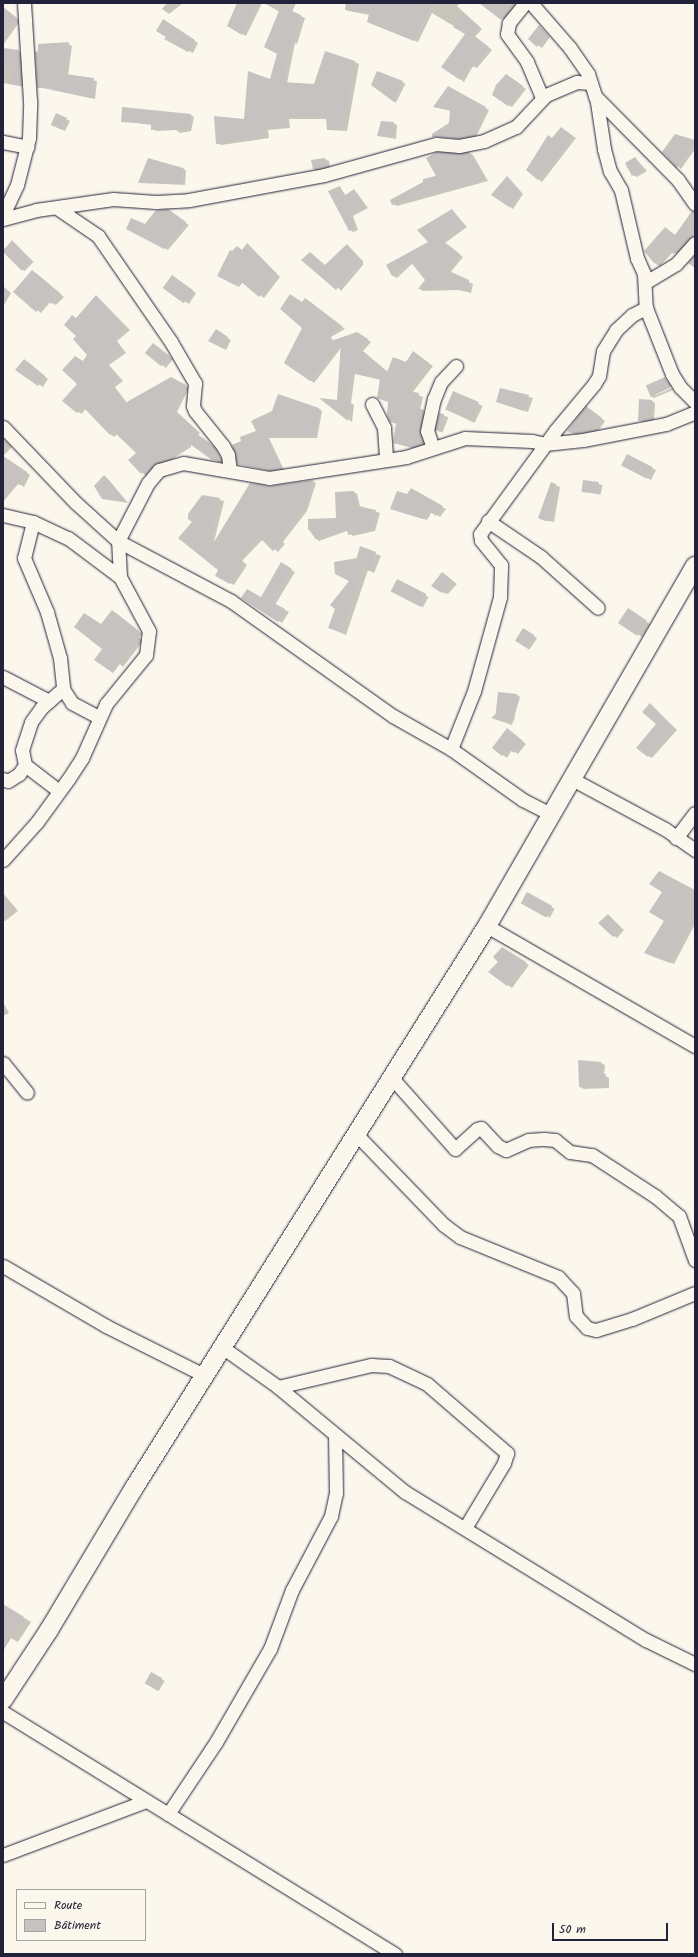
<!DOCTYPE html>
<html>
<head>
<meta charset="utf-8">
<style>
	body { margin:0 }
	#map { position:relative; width:698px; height:1957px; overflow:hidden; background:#fbf7ec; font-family:Kalam,sans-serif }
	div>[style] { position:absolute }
	.shadow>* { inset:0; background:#0003; transform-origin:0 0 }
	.building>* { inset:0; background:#c6c2c0; transform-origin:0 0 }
	.roads { filter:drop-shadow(0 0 1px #22223b) drop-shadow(0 0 1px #22223b) }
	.street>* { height:13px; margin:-6.5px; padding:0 6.5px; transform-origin:6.5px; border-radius:6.5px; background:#fbf7ec }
	.secondary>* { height:18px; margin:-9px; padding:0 9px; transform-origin:9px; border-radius:9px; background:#fbf7ec }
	span { translate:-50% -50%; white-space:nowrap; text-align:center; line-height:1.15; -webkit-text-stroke:3.5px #fbf7ec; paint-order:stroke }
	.frame { position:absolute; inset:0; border:4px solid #22223b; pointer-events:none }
	.legend { position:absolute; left:16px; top:1889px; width:130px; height:52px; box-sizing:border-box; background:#fbf7ec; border:1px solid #a4a2a5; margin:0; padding:5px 7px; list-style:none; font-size:12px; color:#22223b }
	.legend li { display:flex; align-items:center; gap:8px; height:20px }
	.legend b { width:20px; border:1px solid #a4a2a5 }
	.scale { position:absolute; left:552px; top:1923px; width:116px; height:18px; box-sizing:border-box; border:2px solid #22223b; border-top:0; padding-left:5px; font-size:12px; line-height:14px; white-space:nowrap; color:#22223b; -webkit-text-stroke:3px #fbf7ec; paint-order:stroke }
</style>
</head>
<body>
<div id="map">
	<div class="shadow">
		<i style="clip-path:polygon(167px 3px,183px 3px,169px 14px,162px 9px)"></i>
		<i style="clip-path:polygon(238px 3px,262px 3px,246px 36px,228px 26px)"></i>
		<i style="clip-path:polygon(264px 3px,296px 3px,292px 12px,305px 18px,297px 44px,295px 43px,287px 83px,314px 85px,355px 62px,359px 64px,347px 131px,328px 130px,328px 119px,289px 119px,290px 128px,268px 130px,269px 138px,221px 145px,217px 143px,245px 120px,271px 80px,278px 53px,280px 12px)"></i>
		<i style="clip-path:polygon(348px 3px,460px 3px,457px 6px,482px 29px,475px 37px,492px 50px,477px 68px,473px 66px,464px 82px,460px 79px,467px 34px,432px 13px,418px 42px,372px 24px,370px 15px,349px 11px,345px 9px)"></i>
		<i style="clip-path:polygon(481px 3px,513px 3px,516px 5px,506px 21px)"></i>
		<i style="clip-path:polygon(3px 7px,20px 21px,3px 45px)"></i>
		<i style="clip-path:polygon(167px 23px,198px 43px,193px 53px,166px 39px)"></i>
		<i style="clip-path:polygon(539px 26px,550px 37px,542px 48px,529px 39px)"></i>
		<i style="clip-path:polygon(68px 44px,72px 46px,68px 76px,97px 81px,95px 99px,38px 87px)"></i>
		<i style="clip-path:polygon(3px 49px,22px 53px,24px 87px,3px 83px)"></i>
		<i style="clip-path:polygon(510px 77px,526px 89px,512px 107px,508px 105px)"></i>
		<i style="left:402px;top:82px;width:4px;height:21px;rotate:27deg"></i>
		<i style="clip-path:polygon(448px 87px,489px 110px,476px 137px,463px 140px,433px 136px,450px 123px,451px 111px,434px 107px)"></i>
		<i style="clip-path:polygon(191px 115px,194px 117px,191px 131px,180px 133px,176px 130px,156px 131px,152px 125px,122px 121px)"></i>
		<i style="clip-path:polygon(66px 119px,70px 121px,65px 131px,55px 126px)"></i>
		<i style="clip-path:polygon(393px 123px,397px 125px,396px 139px,379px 135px)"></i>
		<i style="clip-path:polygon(565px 131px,576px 138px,542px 182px,538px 179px)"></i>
		<i style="clip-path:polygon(675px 136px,695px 141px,695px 149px,681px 169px,663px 152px)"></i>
		<i style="clip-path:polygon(469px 153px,473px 155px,488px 181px,397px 206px,393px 204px)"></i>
		<i style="clip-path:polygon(635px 158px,647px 171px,637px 177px,633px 175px)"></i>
		<i style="clip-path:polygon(325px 159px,329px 161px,330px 168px,317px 171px,313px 168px)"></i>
		<i style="clip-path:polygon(183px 168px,186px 171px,185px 185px,140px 183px)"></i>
		<i style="clip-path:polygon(508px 177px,523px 194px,513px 209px,492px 195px)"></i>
		<i style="clip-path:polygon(340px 187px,346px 196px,354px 191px,357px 193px,368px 208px,353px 216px,358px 230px,353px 232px,350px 230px)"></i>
		<i style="clip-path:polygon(452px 210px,467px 227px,445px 243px,463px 257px,450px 273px,473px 284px,471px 293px,459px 290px,423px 291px,420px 289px,426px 280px,413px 263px,397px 278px,393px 276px,387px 265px,430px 242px)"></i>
		<i style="clip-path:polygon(172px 213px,189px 225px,168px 250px,127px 229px,145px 225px)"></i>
		<i style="clip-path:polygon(695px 231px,691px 234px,695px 236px,695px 241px,681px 256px,673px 252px,660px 266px,654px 263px,671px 232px,676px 236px)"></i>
		<i style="left:12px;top:241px;width:30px;height:13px;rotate:44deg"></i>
		<i style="clip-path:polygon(248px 245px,280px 277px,264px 298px,243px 282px,239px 287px,218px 276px)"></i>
		<i style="clip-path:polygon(347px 245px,363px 261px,363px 265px,341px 291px,310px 253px,326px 266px)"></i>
		<i style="clip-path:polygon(36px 273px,64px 297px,56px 305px,50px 302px,41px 313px,14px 292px)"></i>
		<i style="clip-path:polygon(176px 279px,196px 293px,189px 304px,163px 287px)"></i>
		<i style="clip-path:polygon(3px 286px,11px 293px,3px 307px)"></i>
		<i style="clip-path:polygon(96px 296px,130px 330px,117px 341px,126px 353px,109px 365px,123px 381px,115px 387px,127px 403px,171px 378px,189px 388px,177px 412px,200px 433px,198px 435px,215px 447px,224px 463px,218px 462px,191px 444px,191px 447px,146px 476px,129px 460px,137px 453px,117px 433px,115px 437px,111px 435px,86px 408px,82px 414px,78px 412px,78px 384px,83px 362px,88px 355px,78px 335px,77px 319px)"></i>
		<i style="clip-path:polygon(309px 301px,345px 329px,331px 337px,333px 341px,361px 335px,371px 342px,363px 351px,388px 372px,417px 355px,433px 366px,412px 393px,423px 397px,420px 410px,427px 413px,423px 432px,425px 446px,415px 449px,394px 443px,397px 424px,391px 422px,389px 402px,381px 380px,355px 374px,351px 403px,354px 405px,352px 422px,323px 400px,338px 401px,341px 348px,314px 383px,310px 380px,303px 327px,303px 303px)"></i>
		<i style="clip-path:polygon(216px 331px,231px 340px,226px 350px,209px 341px)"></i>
		<i style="clip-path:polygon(157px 346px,173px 359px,166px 368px,146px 353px)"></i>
		<i style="clip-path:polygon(28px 362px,48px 379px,43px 387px,17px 370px)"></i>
		<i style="clip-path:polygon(664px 378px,672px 386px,652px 397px,672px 388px,673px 390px,654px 398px,650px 396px)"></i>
		<i style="clip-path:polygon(500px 389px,533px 398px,528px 412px,501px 403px)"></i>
		<i style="left:454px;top:392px;width:32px;height:19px;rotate:26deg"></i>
		<i style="clip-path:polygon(651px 400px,655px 403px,654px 421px,643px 422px,639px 420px)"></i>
		<i style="clip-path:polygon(318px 408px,322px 411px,317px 438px,269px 438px,284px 470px,274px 472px,238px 464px,233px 446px)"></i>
		<i style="clip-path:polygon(590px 410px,605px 421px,598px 431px,575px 435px,571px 432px)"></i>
		<i style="left:440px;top:414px;width:9px;height:16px;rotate:21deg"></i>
		<i style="clip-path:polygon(3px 439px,12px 447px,3px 456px)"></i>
		<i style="clip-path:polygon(3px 456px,30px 475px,24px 487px,3px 473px)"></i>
		<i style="clip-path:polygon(623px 465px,652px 468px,656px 470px,651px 480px)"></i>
		<i style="clip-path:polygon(104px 477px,108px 479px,128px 503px,103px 499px)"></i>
		<i style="clip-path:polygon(312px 481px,316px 483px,307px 511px,283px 542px,285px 544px,278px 552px,263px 539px,242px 561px,247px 565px,234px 585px,216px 575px,219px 570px,180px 538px,193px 521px,202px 496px,224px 501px,213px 546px,270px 487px)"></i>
		<i style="left:584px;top:481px;width:19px;height:10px;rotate:12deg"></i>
		<i style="clip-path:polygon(551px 483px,560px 487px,554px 522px,543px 520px)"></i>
		<i style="clip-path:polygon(411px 490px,446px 509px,440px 517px,432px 512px,427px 520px,392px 509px)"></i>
		<i style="clip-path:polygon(354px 492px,357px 494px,360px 506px,380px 513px,375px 531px,353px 536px,347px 531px,319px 541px,315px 538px,309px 530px,337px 519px)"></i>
		<i style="clip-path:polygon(360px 547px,381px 556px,374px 573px,368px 570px,346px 635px,329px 628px,350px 581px)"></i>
		<i style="clip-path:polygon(281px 564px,295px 572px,275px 605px,289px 612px,282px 623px,242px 598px,262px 598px)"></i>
		<i style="clip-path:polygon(443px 573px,457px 584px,448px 594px,440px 592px)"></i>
		<i style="left:398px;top:580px;width:35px;height:12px;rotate:29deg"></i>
		<i style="clip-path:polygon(632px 612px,650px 624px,642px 637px,620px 623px)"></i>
		<i style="clip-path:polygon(116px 613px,142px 634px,139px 637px,143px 641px,123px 667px,91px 637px)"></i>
		<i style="left:524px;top:629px;width:16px;height:14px;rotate:35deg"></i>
		<i style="clip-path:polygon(517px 695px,520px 697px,512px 725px,491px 718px)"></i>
		<i style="clip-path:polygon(650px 704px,677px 730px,652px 758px,648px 756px,658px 724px)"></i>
		<i style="clip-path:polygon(511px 732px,526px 744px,518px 754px,512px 750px,507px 758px,493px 747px)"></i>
		<i style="clip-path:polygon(695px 890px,695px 924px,674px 964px,649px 955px)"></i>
		<i style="clip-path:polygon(3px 893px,18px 911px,5px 921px,3px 920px)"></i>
		<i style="left:527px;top:893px;width:32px;height:10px;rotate:30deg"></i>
		<i style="clip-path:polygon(608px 915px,624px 930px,617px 938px,614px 936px)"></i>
		<i style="clip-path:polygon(502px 948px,529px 965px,512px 988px,489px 972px,499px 961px)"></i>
		<i style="clip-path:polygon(3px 1002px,9px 1013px,3px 1016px)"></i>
		<i style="clip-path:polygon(601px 1063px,605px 1065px,604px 1075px,609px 1078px,609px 1088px,584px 1089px,580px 1087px)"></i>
		<i style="clip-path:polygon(3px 1605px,31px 1622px,18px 1642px,3px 1634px)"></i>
		<i style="left:152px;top:1673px;width:15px;height:12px;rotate:32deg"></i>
	</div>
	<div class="building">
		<i style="clip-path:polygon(237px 3px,257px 3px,242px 35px,227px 26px)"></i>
		<i style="clip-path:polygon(346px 3px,432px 3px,414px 41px,367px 22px,369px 14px,345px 10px)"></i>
		<i style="clip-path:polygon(479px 3px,512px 3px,501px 20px)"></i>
		<i style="clip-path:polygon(281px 6px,301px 15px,293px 42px,291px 41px,283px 82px,314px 84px,325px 51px,355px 61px,343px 129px,327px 130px,326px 117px,285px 117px,286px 126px,264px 128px,265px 136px,216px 144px,214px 116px,244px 119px,248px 71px,270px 79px,277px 54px,264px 47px)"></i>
		<i style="clip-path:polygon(3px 7px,17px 18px,3px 37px)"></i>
		<i style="clip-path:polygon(463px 14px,479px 26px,472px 34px,489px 47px,473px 67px,469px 64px,460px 80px,441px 67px,465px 34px,453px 27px)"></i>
		<i style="clip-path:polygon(163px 19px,195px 40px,188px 52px,164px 39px,166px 37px,156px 31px)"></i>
		<i style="clip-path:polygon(539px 25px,547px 34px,537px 47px,528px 39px)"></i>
		<i style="clip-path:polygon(69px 42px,65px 74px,94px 78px,91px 98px,53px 90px,53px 88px,37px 88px,35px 51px,38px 52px,38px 44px)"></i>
		<i style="clip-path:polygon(3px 48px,19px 50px,21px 85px,10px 83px,16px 66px,3px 62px)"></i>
		<i style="clip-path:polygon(377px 71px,403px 81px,394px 102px,371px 85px)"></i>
		<i style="clip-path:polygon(506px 74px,523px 86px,508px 106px,492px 95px,496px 85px)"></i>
		<i style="clip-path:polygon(448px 86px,486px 107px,472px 135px,459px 138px,432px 137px,432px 134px,449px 123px,450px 110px,433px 107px)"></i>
		<i style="clip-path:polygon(122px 107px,191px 114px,187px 129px,151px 130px,151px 124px,121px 122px)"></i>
		<i style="left:56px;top:113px;width:12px;height:13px;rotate:24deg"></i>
		<i style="clip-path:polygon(381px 121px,394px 122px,392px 138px,377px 136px)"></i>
		<i style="clip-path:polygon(561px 127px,573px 136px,538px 180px,526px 170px,548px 135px,552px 138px)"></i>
		<i style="clip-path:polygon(675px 134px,695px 140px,677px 168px,662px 152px)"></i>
		<i style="clip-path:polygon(437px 152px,469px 152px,485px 179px,392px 205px,390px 200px,423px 182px,423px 179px,436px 176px,426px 158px)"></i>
		<i style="clip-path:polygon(635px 157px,644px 169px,632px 176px,625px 163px)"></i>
		<i style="clip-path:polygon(148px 158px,183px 168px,181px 183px,138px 183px)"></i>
		<i style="clip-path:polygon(325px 158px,326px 166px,313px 169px,311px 160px)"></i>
		<i style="clip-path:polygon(507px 176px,520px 191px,509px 207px,491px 195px)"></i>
		<i style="clip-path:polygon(340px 186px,344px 196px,354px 189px,365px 206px,350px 214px,355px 228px,349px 231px,328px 191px)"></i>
		<i style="clip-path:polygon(168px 209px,186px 222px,164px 249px,126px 229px,131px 218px,145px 224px,156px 210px)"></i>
		<i style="clip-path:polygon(452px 209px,464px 225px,443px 241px,460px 254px,447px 270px,469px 280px,468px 291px,454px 289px,418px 289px,425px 280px,410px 261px,392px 276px,386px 265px,428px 242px,417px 230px)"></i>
		<i style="clip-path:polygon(692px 211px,695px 212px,695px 235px,689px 238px,674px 254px,667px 249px,654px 263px,644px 251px,665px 227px,675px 235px)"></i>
		<i style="clip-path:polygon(12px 240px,31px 260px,22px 271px,3px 252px)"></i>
		<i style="clip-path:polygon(247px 243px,277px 274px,259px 297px,239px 280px,235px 285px,217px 276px,230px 250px,232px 251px,237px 246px,242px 250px)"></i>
		<i style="clip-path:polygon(347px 244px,359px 258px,359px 263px,336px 290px,301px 260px,310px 252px,325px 265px)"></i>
		<i style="clip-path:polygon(695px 255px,695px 268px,688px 263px)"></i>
		<i style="clip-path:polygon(32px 270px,61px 294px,51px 304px,47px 299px,36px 312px,13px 292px)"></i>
		<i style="left:172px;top:275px;width:26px;height:16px;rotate:36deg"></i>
		<i style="clip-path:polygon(290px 294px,302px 302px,305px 298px,342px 326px,328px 335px,331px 341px,357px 332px,368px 339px,359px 348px,387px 372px,393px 357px,406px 362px,413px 351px,429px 363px,408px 391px,419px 393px,417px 408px,424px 410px,419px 430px,421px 444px,411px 447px,393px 443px,396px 423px,390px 422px,387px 415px,388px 402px,377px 398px,380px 379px,351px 372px,347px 401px,350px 402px,348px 421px,319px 398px,337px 400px,341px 342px,310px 381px,284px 363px,302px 328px,280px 309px)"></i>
		<i style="clip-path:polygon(96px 295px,126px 327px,114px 338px,122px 350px,106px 363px,119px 378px,112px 385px,125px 403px,171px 377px,186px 385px,173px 409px,196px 430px,194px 432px,210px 443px,221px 461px,212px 460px,187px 442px,187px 445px,141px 474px,128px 460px,136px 453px,113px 431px,110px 435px,82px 406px,77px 413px,62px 401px,77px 384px,62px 370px,75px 356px,83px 361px,87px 355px,73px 339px,76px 336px,64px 325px,72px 315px,76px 318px)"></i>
		<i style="clip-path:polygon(216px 329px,228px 337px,222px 348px,208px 341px)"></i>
		<i style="left:153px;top:343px;width:21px;height:13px;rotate:39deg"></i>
		<i style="clip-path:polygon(24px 359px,45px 376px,38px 386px,15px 370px)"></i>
		<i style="left:665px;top:377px;width:12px;height:21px;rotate:66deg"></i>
		<i style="clip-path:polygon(500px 388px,529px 395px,524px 411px,496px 402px)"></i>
		<i style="left:453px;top:391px;width:28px;height:20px;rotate:23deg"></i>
		<i style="clip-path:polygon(278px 394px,319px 408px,314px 436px,266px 436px,281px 468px,269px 470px,237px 464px,232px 445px,241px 441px,240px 437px,256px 431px,251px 421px,272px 411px)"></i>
		<i style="clip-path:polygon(639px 399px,652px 400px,650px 419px,638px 421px)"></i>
		<i style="clip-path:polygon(586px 406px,602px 418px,594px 430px,571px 433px,567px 431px)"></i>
		<i style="clip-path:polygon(439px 413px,444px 414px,441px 432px,435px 430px)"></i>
		<i style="left:627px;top:454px;width:29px;height:13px;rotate:27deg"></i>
		<i style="clip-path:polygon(3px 456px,27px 472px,20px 485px,18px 484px,3px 502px)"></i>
		<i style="clip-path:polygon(104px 475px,110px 482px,126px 501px,102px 499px,94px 486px)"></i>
		<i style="clip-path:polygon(313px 480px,304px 509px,280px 539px,282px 541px,273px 551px,259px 537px,239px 559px,244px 562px,230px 584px,215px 576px,218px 570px,178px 538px,192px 522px,188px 519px,188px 514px,202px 495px,220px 498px,206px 555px,250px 483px,270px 486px)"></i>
		<i style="left:583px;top:480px;width:16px;height:12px;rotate:7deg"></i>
		<i style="clip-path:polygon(551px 482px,556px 484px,551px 521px,545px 521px,538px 518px)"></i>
		<i style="clip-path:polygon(411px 488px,443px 506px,436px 516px,428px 510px,423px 519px,390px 509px,397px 491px,407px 494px)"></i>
		<i style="clip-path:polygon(354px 491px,357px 506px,376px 510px,371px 530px,348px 535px,347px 528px,315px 539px,312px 530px,308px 530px,308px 519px,336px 518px,335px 492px)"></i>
		<i style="clip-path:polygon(360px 546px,376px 552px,369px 571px,363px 568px,341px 632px,328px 628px,335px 609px,330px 605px,349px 581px,335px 574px,334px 562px,357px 558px)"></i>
		<i style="clip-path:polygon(281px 562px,292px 569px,272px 602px,285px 609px,278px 622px,241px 598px,247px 589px,261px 597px)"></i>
		<i style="clip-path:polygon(442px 572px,453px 581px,444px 592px,440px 592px,431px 586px)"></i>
		<i style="left:397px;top:579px;width:33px;height:14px;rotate:27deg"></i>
		<i style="left:628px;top:608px;width:23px;height:18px;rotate:34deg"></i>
		<i style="clip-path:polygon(112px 610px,139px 631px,136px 635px,140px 638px,113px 673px,94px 660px,102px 649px,74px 627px,84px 613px,101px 624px)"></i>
		<i style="left:523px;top:628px;width:13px;height:15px;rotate:32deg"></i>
		<i style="left:498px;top:692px;width:19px;height:27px;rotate:6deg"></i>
		<i style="clip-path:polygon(650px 703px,674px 728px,648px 757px,636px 748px,656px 724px,642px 712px)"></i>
		<i style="clip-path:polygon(507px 728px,523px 741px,514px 753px,509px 749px,502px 756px,492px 748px)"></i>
		<i style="clip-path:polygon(659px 871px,695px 890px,695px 915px,670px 963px,644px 953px,664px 921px,649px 912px,662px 892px,649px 884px)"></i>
		<i style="left:527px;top:892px;width:29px;height:13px;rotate:29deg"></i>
		<i style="clip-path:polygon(608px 914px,621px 928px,613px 937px,598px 923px)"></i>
		<i style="clip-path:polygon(502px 947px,526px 962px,507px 986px,488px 972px,498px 962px,493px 957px)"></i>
		<i style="clip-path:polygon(578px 1060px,601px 1062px,601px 1074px,606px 1074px,605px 1086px,579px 1087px)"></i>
		<i style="clip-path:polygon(3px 1604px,24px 1617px,3px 1651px)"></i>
		<i style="left:151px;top:1672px;width:13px;height:13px;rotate:29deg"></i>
	</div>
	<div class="roads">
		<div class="street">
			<i style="left:525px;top:3px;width:26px;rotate:129deg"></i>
			<i style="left:509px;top:23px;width:11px;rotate:100deg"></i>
			<i style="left:507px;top:34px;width:34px;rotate:54deg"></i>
			<i style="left:527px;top:62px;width:39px;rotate:67deg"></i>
			<i style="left:531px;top:3px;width:60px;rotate:49.1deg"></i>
			<i style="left:570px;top:48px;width:32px;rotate:55deg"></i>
			<i style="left:588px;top:74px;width:29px;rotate:72deg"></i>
			<i style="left:597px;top:102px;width:48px;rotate:81.5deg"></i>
			<i style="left:604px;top:149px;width:23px;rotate:75deg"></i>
			<i style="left:610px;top:171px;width:22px;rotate:60deg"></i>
			<i style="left:621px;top:190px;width:70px;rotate:76.8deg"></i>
			<i style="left:637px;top:258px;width:17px;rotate:66deg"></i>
			<i style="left:644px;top:274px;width:34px;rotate:87deg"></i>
			<i style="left:646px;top:308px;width:71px;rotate:68.5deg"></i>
			<i style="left:672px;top:374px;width:15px;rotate:58deg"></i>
			<i style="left:680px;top:387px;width:21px;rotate:45deg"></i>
			<i style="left:595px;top:96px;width:118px;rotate:45.3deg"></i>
			<i style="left:678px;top:180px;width:29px;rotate:55deg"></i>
			<i style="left:3px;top:142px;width:25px;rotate:11deg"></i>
			<i style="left:57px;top:208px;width:50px;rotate:34.3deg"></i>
			<i style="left:98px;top:236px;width:129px;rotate:55.4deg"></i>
			<i style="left:171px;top:342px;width:48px;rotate:59.7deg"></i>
			<i style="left:195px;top:383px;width:23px;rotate:95deg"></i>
			<i style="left:193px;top:406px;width:5px;rotate:68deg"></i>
			<i style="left:195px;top:411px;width:45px;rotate:51.3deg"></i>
			<i style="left:223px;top:446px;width:10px;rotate:61deg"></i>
			<i style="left:228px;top:455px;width:16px;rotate:83deg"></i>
			<i style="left:3px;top:215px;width:33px;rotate:-65deg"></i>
			<i style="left:17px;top:185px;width:49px;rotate:-75.7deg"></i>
			<i style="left:29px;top:138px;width:37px;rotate:-88deg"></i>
			<i style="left:30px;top:101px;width:98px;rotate:-93.5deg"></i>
			<i style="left:3px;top:219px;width:34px;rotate:-15deg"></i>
			<i style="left:36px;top:210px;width:78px;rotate:-8.1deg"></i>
			<i style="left:113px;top:199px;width:43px;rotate:4deg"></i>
			<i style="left:156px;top:202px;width:33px;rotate:-3deg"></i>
			<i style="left:189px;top:200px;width:137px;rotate:-10.5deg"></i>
			<i style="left:324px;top:175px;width:116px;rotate:-15.5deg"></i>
			<i style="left:436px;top:144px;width:23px;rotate:5deg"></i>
			<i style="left:459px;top:146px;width:25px;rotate:-11deg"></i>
			<i style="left:484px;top:141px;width:35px;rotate:-24deg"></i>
			<i style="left:516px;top:127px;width:44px;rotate:-46.8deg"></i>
			<i style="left:546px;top:95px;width:34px;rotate:-23deg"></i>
			<i style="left:577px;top:82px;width:14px;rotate:4deg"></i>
			<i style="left:646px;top:282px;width:35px;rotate:-31deg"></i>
			<i style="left:676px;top:264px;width:28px;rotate:-48deg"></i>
			<i style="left:372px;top:404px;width:27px;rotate:63deg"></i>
			<i style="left:384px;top:428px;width:32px;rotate:86deg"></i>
			<i style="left:3px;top:427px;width:105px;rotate:46.2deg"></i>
			<i style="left:76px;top:503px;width:57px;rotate:42.1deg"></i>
			<i style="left:118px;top:541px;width:128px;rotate:28deg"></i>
			<i style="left:231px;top:601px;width:199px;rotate:35.4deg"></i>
			<i style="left:393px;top:716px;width:67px;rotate:29.6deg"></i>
			<i style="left:451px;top:749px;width:88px;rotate:35.3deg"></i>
			<i style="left:523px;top:800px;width:31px;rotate:27deg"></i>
			<i style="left:433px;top:448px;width:18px;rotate:-109deg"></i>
			<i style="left:427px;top:431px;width:33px;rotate:-78deg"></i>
			<i style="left:434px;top:399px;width:18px;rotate:-68deg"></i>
			<i style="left:441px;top:382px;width:22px;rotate:-47deg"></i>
			<i style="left:3px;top:515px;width:31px;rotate:13deg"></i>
			<i style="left:33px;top:522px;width:38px;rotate:25deg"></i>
			<i style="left:68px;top:538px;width:65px;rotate:36.9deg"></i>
			<i style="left:488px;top:521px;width:64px;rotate:34.2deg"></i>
			<i style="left:541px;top:557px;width:76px;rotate:41.8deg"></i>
			<i style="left:33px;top:522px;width:37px;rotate:104deg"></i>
			<i style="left:24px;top:558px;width:59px;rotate:66.9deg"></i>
			<i style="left:47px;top:612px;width:48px;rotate:74.2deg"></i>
			<i style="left:60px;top:658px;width:31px;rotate:84deg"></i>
			<i style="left:63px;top:689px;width:17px;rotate:57deg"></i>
			<i style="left:72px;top:703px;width:30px;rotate:28deg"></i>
			<i style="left:3px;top:677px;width:52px;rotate:27.6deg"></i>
			<i style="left:451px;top:749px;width:62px;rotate:-68.4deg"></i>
			<i style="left:474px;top:691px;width:98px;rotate:-74.5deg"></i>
			<i style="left:500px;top:597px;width:32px;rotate:-88deg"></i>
			<i style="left:501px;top:565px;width:32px;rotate:-129deg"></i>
			<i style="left:481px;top:540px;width:6px;rotate:-99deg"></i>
			<i style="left:480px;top:534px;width:127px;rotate:-53.9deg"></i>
			<i style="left:555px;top:431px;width:61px;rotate:-50.3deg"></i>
			<i style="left:594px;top:384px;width:9px;rotate:-58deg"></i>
			<i style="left:599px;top:376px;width:25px;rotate:-81deg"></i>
			<i style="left:603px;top:351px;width:25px;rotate:-58deg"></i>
			<i style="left:616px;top:330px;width:22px;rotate:-43deg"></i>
			<i style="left:632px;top:315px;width:16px;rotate:-27deg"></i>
			<i style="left:25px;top:765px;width:43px;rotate:37.4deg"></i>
			<i style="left:3px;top:779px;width:5px;rotate:22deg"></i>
			<i style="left:8px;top:781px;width:13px;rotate:-32deg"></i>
			<i style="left:19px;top:774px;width:11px;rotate:-56deg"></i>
			<i style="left:25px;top:765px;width:15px;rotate:-101deg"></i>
			<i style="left:22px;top:750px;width:29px;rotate:-72deg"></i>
			<i style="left:31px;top:722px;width:19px;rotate:-54deg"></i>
			<i style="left:42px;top:707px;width:28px;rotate:-41deg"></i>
			<i style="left:572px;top:779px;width:106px;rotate:28.3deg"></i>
			<i style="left:665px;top:829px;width:37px;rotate:35deg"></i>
			<i style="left:676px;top:838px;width:31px;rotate:-53deg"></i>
			<i style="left:3px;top:860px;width:51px;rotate:-48.2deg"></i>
			<i style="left:37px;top:822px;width:54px;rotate:-54deg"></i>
			<i style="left:69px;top:778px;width:24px;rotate:-57deg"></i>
			<i style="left:82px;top:758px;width:59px;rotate:-66deg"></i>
			<i style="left:106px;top:704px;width:63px;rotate:-50.8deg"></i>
			<i style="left:146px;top:655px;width:24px;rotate:-83deg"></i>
			<i style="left:149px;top:631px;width:61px;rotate:-118.2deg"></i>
			<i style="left:120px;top:577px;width:36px;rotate:-93deg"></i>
			<i style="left:118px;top:541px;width:65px;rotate:-62.7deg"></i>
			<i style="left:148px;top:483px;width:17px;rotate:-50deg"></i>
			<i style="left:159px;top:470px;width:25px;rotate:-16deg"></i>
			<i style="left:183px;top:463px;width:87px;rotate:9.9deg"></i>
			<i style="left:269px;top:478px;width:139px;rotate:-8.7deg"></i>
			<i style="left:406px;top:457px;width:62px;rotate:-17.9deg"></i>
			<i style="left:465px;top:438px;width:67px;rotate:2.6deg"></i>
			<i style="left:532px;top:441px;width:13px;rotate:13deg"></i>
			<i style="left:545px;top:444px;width:38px;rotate:-6deg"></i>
			<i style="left:583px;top:440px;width:85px;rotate:-10.9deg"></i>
			<i style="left:666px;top:424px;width:31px;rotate:-22deg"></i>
			<i style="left:487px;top:926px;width:240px;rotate:30deg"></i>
			<i style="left:3px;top:1063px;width:38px;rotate:51deg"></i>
			<i style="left:392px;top:1078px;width:95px;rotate:48.4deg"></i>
			<i style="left:455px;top:1149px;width:30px;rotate:-42deg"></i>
			<i style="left:477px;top:1129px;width:4px;rotate:-14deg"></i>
			<i style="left:481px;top:1128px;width:25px;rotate:47deg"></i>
			<i style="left:498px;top:1146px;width:9px;rotate:27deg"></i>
			<i style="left:506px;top:1150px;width:24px;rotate:-24deg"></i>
			<i style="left:528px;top:1140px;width:16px;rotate:-4deg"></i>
			<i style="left:544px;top:1139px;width:11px;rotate:5deg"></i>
			<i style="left:555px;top:1140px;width:19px;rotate:39deg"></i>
			<i style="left:570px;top:1152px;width:22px;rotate:8deg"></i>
			<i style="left:592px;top:1155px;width:75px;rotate:33.1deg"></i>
			<i style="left:655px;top:1196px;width:31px;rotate:40deg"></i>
			<i style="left:679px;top:1216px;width:47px;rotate:70deg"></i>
			<i style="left:357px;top:1135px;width:125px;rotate:46deg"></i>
			<i style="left:444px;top:1225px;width:20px;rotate:37deg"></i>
			<i style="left:460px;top:1237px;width:106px;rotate:22.2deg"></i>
			<i style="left:558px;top:1277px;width:22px;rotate:47deg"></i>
			<i style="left:573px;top:1293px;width:23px;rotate:83deg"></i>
			<i style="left:576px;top:1316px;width:16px;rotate:47deg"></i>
			<i style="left:587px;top:1328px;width:9px;rotate:13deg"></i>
			<i style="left:596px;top:1330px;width:38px;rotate:-17deg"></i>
			<i style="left:632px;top:1319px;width:68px;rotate:-22.4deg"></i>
			<i style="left:3px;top:1266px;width:119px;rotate:30.2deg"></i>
			<i style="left:106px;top:1326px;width:110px;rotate:26.6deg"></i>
			<i style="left:222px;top:1347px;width:69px;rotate:35.5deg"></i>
			<i style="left:278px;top:1387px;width:165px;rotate:39.6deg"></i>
			<i style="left:405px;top:1492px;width:283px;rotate:31.6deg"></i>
			<i style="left:646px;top:1640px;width:55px;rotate:26.1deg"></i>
			<i style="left:278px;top:1387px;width:96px;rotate:-13.3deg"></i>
			<i style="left:371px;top:1365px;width:18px;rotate:3deg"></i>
			<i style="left:389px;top:1366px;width:42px;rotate:25.3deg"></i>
			<i style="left:427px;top:1384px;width:106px;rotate:40.8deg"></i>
			<i style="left:507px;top:1453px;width:10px;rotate:107deg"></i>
			<i style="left:504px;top:1463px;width:76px;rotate:121deg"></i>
			<i style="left:3px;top:1712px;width:461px;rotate:31.7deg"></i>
			<i style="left:168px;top:1814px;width:87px;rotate:-56.3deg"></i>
			<i style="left:216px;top:1742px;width:108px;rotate:-59.9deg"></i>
			<i style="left:270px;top:1649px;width:63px;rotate:-69.6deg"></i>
			<i style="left:292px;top:1590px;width:84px;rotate:-62.2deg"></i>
			<i style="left:331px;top:1516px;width:24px;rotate:-78deg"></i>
			<i style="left:336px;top:1493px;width:58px;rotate:-91deg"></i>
			<i style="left:3px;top:1855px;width:153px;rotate:-20.7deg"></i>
		</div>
		<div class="secondary">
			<i style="left:3px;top:1700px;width:84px;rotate:-56.7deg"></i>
			<i style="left:49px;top:1630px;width:165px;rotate:-59.1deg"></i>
			<i style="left:134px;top:1488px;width:664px;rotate:-57.87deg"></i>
			<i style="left:487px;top:926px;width:416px;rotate:-60deg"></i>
		</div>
	</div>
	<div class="frame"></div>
	<ul class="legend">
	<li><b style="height:5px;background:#fbf7ec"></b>Route</li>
	<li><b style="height:11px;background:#c6c2c0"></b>Bâtiment</li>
	</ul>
	<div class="scale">50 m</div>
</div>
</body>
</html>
